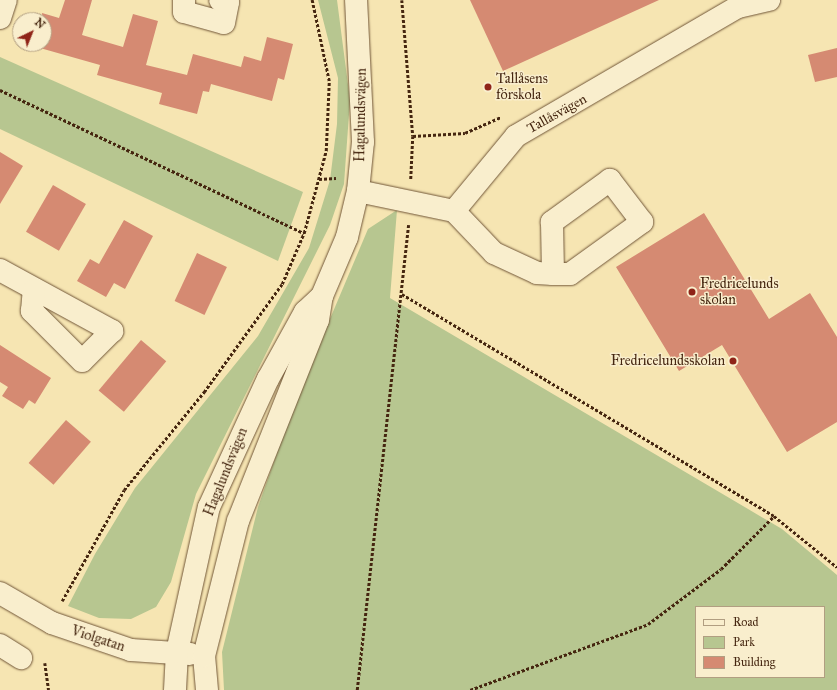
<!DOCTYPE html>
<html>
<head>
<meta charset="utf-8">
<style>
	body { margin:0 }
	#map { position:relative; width:837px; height:690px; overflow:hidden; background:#f6e5b2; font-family:"IM FELL Great Primer",serif }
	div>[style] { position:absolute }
	.green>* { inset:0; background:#b7c690 }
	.building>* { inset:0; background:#d58a72; transform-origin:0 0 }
	.path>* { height:2.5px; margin-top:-1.25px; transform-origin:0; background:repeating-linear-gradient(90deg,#452610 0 3px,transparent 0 5px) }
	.roads { filter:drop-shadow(0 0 1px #715638) drop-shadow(0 0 1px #715638) }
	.minor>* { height:22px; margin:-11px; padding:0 11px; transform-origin:11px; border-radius:11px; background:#f9eecd }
	.dots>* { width:11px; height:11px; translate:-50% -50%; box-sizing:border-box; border:2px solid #f9eecd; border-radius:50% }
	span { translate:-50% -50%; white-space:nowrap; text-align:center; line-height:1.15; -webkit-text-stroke:3px #f9eecd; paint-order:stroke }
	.poi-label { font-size:14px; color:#452610 }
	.left { translate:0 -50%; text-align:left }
	.right { translate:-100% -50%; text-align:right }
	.street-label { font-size:14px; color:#452610 }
	.legend { position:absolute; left:695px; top:606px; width:130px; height:72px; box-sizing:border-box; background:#f9eecd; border:1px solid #b19e81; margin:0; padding:5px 7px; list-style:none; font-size:12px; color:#452610 }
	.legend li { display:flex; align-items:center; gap:8px; height:20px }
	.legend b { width:20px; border:1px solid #b19e81 }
	.north { position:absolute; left:12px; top:12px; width:40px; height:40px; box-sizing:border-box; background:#f9eecd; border:1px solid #b19e81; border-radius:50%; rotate:43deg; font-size:11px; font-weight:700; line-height:16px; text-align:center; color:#452610 }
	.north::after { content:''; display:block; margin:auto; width:14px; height:18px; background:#8f2418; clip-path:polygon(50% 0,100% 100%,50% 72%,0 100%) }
</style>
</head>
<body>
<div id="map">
	<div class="green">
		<i style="clip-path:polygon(318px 0,337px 0,350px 100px,344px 184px,330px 225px,196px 494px,171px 582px,156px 607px,131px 619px,99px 618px,68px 606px,95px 554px,135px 488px,258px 336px,309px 248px,330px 180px,337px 124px,338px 78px)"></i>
		<i style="clip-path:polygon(0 57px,303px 192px,278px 261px,0 129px)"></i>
		<i style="clip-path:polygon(evenodd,397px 210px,390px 298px,782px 529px,837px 575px,837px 690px,224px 690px,222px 652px,258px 507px,294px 404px,368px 229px,397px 210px,696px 607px,824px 607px,824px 677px,696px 677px,696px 607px)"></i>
	</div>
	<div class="building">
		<i style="clip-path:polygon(65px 0,92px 0,82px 35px,123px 47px,133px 14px,158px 21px,146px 65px,187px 75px,193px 54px,241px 67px,244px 56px,261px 61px,267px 37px,293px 44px,284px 80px,278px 78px,272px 101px,211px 84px,209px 92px,203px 91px,197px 114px,159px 104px,162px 93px,97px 75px,100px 65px,33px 46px,44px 44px,42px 13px,59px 18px)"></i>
		<i style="clip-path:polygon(470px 0,659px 0,503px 71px)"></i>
		<i style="clip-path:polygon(837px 48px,837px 77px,815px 82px,808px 55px)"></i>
		<i style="clip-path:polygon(0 152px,23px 166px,0 204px)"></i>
		<i style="left:53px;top:185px;width:38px;height:54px;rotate:30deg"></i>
		<i style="clip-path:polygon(704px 213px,769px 319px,810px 293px,837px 337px,837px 422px,787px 452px,722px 345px,679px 371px,616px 267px)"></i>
		<i style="clip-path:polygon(124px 220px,153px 236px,125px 289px,114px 283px,106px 297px,77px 281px,90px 259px,99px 264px)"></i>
		<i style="left:197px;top:253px;width:33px;height:53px;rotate:25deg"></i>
		<i style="left:141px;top:340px;width:33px;height:66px;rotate:40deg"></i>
		<i style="clip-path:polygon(0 345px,51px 378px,35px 404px,29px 400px,23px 409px,2px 396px,8px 387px,0 382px)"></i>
		<i style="left:66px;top:420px;width:33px;height:57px;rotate:41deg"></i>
	</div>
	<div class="path">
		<i style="left:402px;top:0;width:136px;rotate:85.4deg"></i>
		<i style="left:413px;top:136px;width:43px;rotate:92.7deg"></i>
		<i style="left:0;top:90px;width:336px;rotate:25.2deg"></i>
		<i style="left:413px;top:136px;width:52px;rotate:-3.3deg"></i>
		<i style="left:465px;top:133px;width:39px;rotate:-24deg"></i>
		<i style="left:319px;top:179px;width:17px;rotate:-3deg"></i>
		<i style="left:402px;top:294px;width:433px;rotate:30.8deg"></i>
		<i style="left:774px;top:516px;width:81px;rotate:39deg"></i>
		<i style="left:62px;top:601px;width:127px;rotate:-60.8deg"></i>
		<i style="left:124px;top:490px;width:127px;rotate:-50.8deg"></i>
		<i style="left:204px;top:392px;width:133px;rotate:-54.2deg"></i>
		<i style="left:282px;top:284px;width:56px;rotate:-66.7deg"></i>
		<i style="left:304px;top:233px;width:85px;rotate:-75deg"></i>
		<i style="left:326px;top:151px;width:70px;rotate:-87.5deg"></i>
		<i style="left:329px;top:81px;width:83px;rotate:-101.9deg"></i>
		<i style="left:45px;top:663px;width:27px;rotate:82deg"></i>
		<i style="left:357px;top:690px;width:468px;rotate:-83.7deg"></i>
		<i style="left:470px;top:690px;width:190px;rotate:-20.3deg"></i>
		<i style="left:648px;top:624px;width:91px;rotate:-37deg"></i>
		<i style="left:721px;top:569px;width:75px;rotate:-45deg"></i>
	</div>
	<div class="roads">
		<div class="minor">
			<i style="left:184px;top:0;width:12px;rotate:90deg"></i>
			<i style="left:184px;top:12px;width:41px;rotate:15.4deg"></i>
			<i style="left:224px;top:23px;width:21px;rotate:-79deg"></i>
			<i style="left:228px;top:2px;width:8px;rotate:-166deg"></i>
			<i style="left:0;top:18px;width:19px;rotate:-72deg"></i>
			<i style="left:358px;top:191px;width:98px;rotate:11.8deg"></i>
			<i style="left:454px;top:211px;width:97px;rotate:-50.4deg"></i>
			<i style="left:516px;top:136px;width:257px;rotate:-30.2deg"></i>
			<i style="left:738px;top:7px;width:32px;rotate:-13deg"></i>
			<i style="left:454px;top:211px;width:58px;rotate:46.4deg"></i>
			<i style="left:494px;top:253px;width:47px;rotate:24.9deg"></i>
			<i style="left:537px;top:273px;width:16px;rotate:4deg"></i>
			<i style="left:553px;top:274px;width:17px"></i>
			<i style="left:570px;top:274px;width:89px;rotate:-35.8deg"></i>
			<i style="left:642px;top:222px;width:53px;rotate:-127.3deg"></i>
			<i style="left:610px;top:180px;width:72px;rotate:144.1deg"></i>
			<i style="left:552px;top:222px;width:52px;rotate:88.9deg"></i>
			<i style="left:0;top:270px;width:128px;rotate:28.6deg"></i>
			<i style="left:112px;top:331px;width:42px;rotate:135deg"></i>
			<i style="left:82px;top:361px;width:71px;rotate:-135deg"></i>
			<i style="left:32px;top:311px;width:21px;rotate:-85deg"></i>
			<i style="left:0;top:593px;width:60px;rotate:30deg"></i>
			<i style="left:52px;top:623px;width:83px;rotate:18.9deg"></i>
			<i style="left:131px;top:650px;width:59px;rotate:3.9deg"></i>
			<i style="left:0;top:645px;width:25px;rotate:32deg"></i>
			<i style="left:175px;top:690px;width:38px;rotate:-87deg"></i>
			<i style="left:177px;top:652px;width:148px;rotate:-77.6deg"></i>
			<i style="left:209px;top:507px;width:141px;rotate:-65.3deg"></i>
			<i style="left:268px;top:379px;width:77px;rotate:-61.1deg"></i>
			<i style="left:305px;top:312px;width:23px;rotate:-43deg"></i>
			<i style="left:207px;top:690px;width:34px;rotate:-95deg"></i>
			<i style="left:204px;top:656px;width:139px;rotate:-75.9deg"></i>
			<i style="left:238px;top:521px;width:216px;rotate:-68.3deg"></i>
			<i style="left:318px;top:320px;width:24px;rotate:-81deg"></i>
			<i style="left:322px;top:296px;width:64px;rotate:-67deg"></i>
			<i style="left:347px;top:237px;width:47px;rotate:-76.6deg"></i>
			<i style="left:358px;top:191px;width:49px;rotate:-84.2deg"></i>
			<i style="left:363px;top:142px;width:142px;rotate:-92.8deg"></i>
		</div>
	</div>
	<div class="dots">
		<i style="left:488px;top:87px;background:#8f2418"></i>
		<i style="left:692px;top:292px;background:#8f2418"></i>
		<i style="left:733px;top:361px;background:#8f2418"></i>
	</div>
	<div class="poi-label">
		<span class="left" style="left:496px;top:87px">Tallåsens<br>förskola</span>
		<span class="left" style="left:700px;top:292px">Fredricelunds<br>skolan</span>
		<span class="right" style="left:725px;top:361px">Fredricelundsskolan</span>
	</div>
	<div class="street-label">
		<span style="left:557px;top:114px;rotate:-29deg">Tallåsvägen</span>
		<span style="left:361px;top:115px;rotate:-89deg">Hagalundsvägen</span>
		<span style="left:226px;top:472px;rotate:-68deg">Hagalundsvägen</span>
		<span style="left:98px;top:639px;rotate:18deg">Violgatan</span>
	</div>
	<ul class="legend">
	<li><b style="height:5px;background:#f9eecd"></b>Road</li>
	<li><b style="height:11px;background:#b7c690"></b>Park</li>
	<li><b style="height:11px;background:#d58a72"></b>Building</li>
	</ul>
	<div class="north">N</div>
</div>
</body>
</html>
